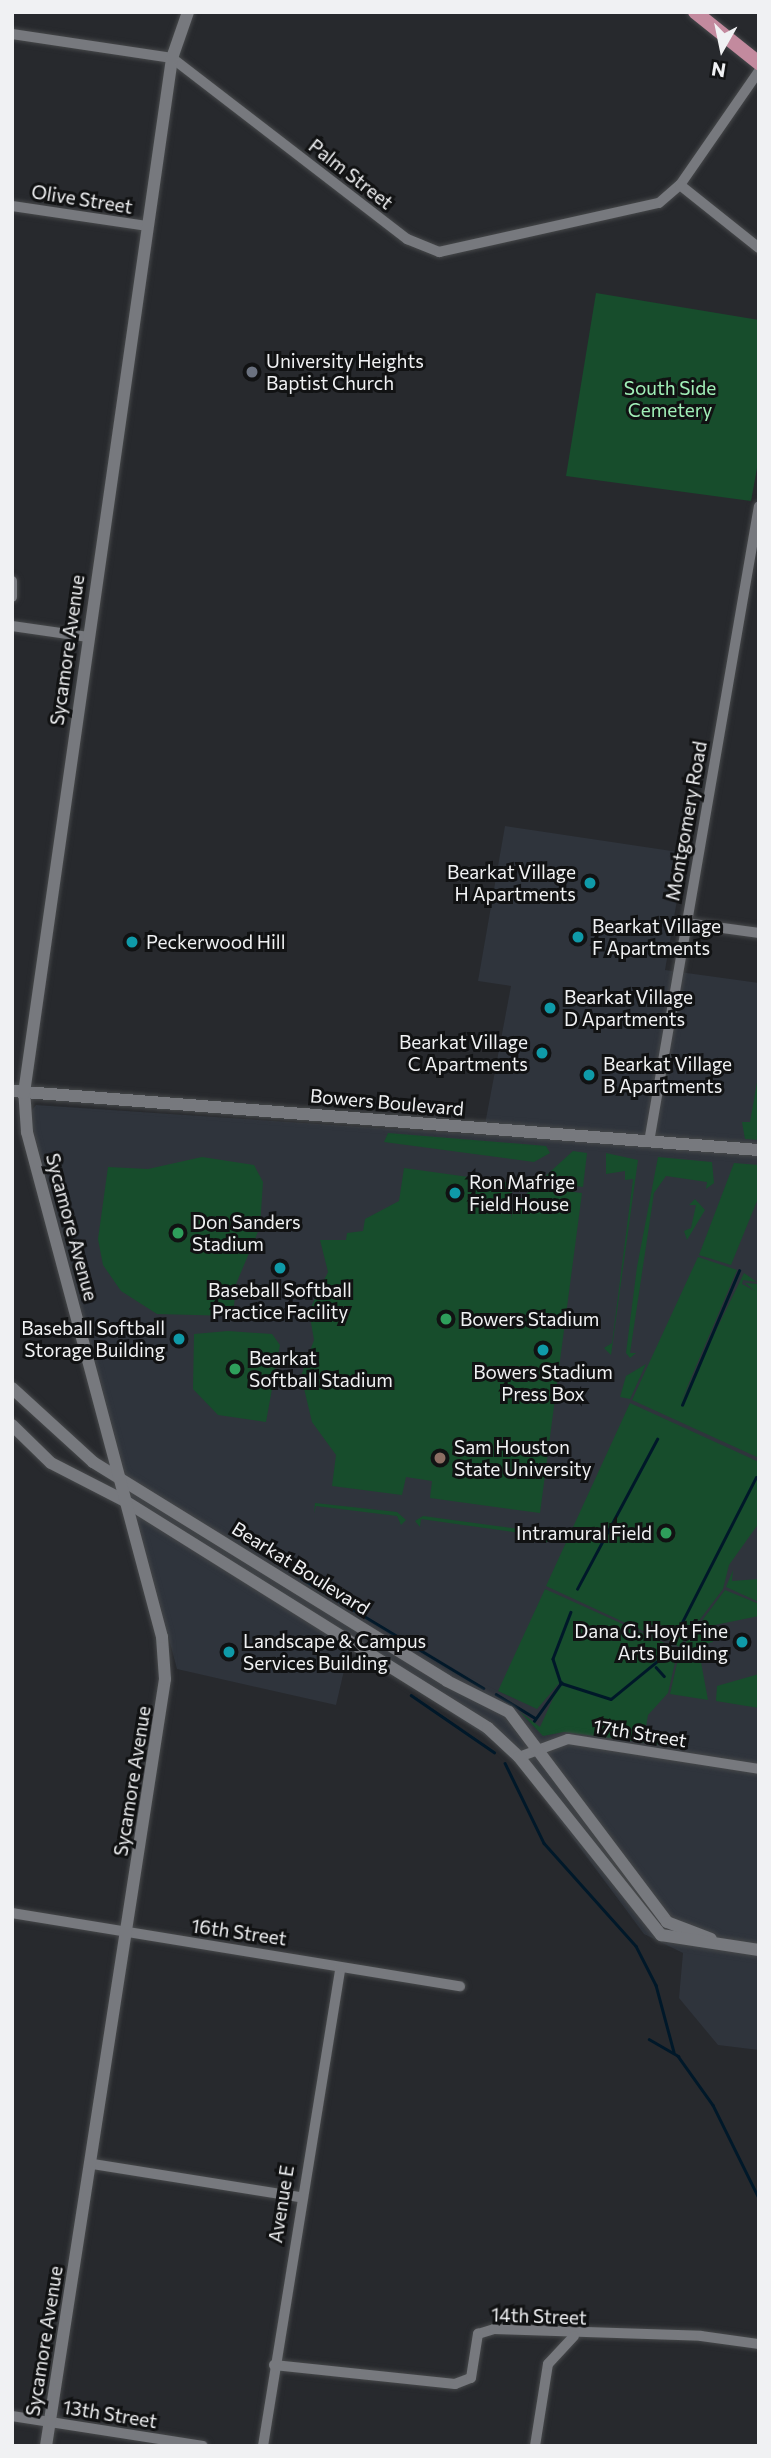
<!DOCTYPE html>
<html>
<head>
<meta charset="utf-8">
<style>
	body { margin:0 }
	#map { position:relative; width:771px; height:2458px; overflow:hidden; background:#27292d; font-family:Commissioner,sans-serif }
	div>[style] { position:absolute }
	.built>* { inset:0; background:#2f343c }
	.green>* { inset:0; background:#174d2c }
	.stream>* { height:2.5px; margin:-1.25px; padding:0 1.25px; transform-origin:1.25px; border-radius:1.25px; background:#001829 }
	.roads { filter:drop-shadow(0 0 2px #46484a) drop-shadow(0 0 2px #46484a) }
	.street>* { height:10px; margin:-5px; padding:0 5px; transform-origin:5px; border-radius:5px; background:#77797e }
	.secondary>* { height:12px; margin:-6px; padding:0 6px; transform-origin:6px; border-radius:6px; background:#77797e }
	.primary>* { height:14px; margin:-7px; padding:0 7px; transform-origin:7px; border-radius:7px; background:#c38a9e }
	.dots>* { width:19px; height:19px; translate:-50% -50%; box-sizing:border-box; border:4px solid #111213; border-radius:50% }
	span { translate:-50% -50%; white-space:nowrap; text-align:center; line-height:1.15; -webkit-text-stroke:6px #111213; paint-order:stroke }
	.street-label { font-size:19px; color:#f0f1f3 }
	.poi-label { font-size:19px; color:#f0f1f3 }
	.left { translate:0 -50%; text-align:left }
	.right { translate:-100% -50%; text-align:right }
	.park-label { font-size:19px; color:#a1f0b8 }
	.frame { position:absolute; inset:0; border:14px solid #f0f1f3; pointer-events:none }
	.north { position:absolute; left:687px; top:14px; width:70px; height:70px; -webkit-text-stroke:5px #111213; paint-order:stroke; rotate:189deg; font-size:19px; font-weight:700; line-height:28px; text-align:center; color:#f0f1f3 }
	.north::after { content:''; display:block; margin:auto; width:24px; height:32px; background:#f0f1f3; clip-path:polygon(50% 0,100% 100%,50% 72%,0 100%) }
</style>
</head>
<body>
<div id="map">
	<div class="built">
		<i style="clip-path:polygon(505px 826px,685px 853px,665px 970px,759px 983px,759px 2050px,718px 2045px,679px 1998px,683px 1953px,644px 1934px,523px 1771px,493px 1741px,420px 1692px,349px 1649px,336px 1705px,177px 1669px,29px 1114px,36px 1105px,483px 1135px,511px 986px,478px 981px)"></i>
	</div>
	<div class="green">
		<i style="clip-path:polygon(596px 293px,759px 320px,759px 457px,751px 501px,566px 476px)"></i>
		<i style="clip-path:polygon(759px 1071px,759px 1140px,745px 1139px,742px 1122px,750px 1122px)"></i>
		<i style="clip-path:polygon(388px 1133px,546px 1146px,550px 1153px,534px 1162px,384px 1142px)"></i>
		<i style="clip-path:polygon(573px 1151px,587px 1153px,583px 1187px,540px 1181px)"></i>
		<i style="clip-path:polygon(606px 1153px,638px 1160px,611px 1355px,604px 1348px,612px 1343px,633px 1179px,625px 1180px,625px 1171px,606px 1174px)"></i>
		<i style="clip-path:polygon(202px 1157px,254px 1165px,263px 1182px,260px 1227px,236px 1284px,233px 1316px,157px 1314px,121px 1291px,103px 1265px,98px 1239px,108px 1167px,148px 1169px)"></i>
		<i style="clip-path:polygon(658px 1157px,712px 1162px,714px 1183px,706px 1189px,707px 1182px,666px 1176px,654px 1193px,630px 1353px,636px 1353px,630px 1358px,626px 1353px,637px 1267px)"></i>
		<i style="clip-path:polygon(734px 1163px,759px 1165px,759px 1196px,731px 1265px,699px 1255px)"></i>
		<i style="clip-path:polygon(404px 1168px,512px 1183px,511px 1219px,514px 1205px,534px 1187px,582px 1193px,540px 1513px,430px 1498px,432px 1481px,406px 1477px,402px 1495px,332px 1486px,336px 1455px,312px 1422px,301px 1376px,314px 1340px,309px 1311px,328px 1272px,320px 1240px,346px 1240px,347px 1233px,363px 1231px,365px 1219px,399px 1201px)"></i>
		<i style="clip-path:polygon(695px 1199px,705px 1210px,687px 1240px,684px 1231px,691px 1228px,696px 1205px,689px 1205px)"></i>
		<i style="clip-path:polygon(698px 1257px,737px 1270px,680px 1404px,744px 1273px,757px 1282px,743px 1280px,742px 1284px,755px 1291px,745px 1283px,759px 1284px,759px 1458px,632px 1400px)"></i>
		<i style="clip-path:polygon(228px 1331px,272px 1334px,280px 1345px,266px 1422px,218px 1415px,193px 1389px,194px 1334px)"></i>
		<i style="clip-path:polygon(646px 1364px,630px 1399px,620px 1397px,626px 1376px)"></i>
		<i style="clip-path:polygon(630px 1403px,759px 1462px,759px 1523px,729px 1565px,723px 1589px,679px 1647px,650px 1627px,663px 1632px,665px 1628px,654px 1620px,662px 1629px,649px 1624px,647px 1628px,658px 1638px,546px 1586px)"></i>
		<i style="clip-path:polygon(315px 1503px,397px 1512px,406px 1520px,401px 1525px,397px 1516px,316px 1506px,314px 1513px)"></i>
		<i style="clip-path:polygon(423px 1516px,548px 1533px,552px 1539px,545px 1543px,541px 1536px,421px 1519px,420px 1527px,415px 1521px)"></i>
		<i style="clip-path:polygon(733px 1570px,732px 1581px,759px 1579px,759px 1602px,726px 1587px)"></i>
		<i style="clip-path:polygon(545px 1589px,678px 1649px,668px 1693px,648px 1715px,645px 1732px,652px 1740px,679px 1738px,677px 1747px,564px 1732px,543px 1736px,519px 1711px,540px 1727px,561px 1681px,537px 1709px,498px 1691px)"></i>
		<i style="clip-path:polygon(725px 1590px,759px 1604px,759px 1616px,710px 1626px,713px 1642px,698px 1646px,708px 1700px,670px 1694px,680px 1650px)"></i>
		<i style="clip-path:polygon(759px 1674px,759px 1708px,716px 1701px,717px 1686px)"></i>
	</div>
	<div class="stream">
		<i style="left:682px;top:1405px;width:146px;rotate:-67deg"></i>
		<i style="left:301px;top:1578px;width:213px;rotate:31.1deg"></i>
		<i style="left:577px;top:1589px;width:170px;rotate:-61.9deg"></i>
		<i style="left:571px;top:1612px;width:50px;rotate:111deg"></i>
		<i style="left:553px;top:1659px;width:25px;rotate:72deg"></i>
		<i style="left:561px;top:1683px;width:52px;rotate:17.7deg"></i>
		<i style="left:611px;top:1699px;width:71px;rotate:-39.3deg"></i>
		<i style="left:675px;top:1636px;width:178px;rotate:-63deg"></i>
		<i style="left:656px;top:1667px;width:12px;rotate:48deg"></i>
		<i style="left:496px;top:1694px;width:46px;rotate:31.6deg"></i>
		<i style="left:411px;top:1695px;width:101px;rotate:34.5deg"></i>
		<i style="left:534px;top:1721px;width:47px;rotate:-54.6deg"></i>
		<i style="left:505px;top:1763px;width:89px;rotate:64deg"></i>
		<i style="left:544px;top:1843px;width:138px;rotate:48.2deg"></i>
		<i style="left:636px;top:1946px;width:44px;rotate:62.9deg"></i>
		<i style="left:656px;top:1985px;width:69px;rotate:75deg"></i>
		<i style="left:649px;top:2039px;width:34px;rotate:30deg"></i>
		<i style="left:678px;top:2056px;width:60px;rotate:54.5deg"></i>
		<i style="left:713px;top:2105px;width:104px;rotate:63.7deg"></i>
	</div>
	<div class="roads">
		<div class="street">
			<i style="left:12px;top:34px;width:162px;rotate:8.5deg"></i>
			<i style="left:172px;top:58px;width:297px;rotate:37.6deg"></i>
			<i style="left:407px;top:239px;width:35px;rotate:22deg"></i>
			<i style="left:439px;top:252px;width:225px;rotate:-12.6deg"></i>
			<i style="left:659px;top:203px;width:28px;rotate:-41deg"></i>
			<i style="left:680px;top:185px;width:139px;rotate:-55.3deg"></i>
			<i style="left:680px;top:185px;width:101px;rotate:38.6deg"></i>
			<i style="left:12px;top:206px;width:136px;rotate:8.4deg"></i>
			<i style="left:12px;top:581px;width:16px;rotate:90deg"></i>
			<i style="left:12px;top:626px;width:77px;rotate:8.2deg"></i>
			<i style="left:686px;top:923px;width:74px;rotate:7.8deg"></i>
			<i style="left:649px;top:1142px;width:645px;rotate:-80.19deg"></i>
			<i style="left:519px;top:1757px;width:52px;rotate:-20.2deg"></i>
			<i style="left:568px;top:1739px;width:193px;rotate:8.9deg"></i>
			<i style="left:12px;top:1913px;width:454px;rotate:9.3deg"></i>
			<i style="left:93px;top:2164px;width:210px;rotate:9.1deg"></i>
			<i style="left:274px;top:2365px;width:182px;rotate:6deg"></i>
			<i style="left:455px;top:2384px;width:17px;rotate:-21deg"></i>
			<i style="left:471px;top:2378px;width:45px;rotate:-81deg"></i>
			<i style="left:478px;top:2334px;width:17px;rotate:-17deg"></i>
			<i style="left:494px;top:2329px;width:207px;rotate:1.9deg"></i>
			<i style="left:701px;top:2336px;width:59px;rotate:7.9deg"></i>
			<i style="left:12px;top:2416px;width:193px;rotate:8.9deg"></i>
			<i style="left:263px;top:2446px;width:484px;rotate:-80.8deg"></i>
			<i style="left:535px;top:2446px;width:83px;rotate:-81deg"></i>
			<i style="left:548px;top:2364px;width:38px;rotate:-47deg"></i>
		</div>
		<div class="secondary">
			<i style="left:12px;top:1091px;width:749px;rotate:4.52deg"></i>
			<i style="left:12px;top:1388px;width:110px;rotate:42.4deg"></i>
			<i style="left:93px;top:1462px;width:416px;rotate:31.7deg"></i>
			<i style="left:447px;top:1681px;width:69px;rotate:26.6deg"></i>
			<i style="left:509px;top:1712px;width:263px;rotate:53deg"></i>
			<i style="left:667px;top:1922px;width:47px;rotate:21.1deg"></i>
			<i style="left:12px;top:1425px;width:54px;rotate:44.3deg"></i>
			<i style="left:51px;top:1463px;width:83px;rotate:27.2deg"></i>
			<i style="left:125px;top:1501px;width:428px;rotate:32deg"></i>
			<i style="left:488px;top:1728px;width:42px;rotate:43.1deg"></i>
			<i style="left:519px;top:1757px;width:228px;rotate:51.4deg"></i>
			<i style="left:661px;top:1935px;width:99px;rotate:8.7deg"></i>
			<i style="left:46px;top:2446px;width:776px;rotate:-81.18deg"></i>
			<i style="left:165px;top:1679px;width:42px;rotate:-94.1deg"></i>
			<i style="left:162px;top:1637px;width:523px;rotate:-104.97deg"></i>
			<i style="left:27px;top:1132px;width:39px;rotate:-94deg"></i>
			<i style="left:24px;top:1093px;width:1046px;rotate:-81.86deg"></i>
			<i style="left:172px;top:58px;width:49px;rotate:-70.8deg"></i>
		</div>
		<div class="primary">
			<i style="left:695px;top:12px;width:82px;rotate:38.6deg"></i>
		</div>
	</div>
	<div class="dots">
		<i style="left:252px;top:372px;background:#6b7280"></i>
		<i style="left:590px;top:883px;background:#0f9aa8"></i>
		<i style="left:578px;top:937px;background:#0f9aa8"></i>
		<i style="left:132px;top:942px;background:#0f9aa8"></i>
		<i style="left:550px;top:1008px;background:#0f9aa8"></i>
		<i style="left:542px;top:1053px;background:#0f9aa8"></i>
		<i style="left:589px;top:1075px;background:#0f9aa8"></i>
		<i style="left:455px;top:1193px;background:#0f9aa8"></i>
		<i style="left:178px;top:1233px;background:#2e9e5b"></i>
		<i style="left:280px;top:1268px;background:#0f9aa8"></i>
		<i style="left:446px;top:1319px;background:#2e9e5b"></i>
		<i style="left:179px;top:1339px;background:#0f9aa8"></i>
		<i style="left:543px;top:1350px;background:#0f9aa8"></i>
		<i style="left:235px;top:1369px;background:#2e9e5b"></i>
		<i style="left:440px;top:1458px;background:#8d6e63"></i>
		<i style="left:666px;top:1533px;background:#2e9e5b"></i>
		<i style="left:742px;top:1642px;background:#0f9aa8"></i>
		<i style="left:229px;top:1652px;background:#0f9aa8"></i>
	</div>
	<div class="street-label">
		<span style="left:351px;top:174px;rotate:38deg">Palm Street</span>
		<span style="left:82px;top:199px;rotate:9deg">Olive Street</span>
		<span style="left:67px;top:650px;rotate:-82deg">Sycamore Avenue</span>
		<span style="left:686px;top:821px;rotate:-80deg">Montgomery Road</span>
		<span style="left:387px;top:1102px;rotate:5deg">Bowers Boulevard</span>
		<span style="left:72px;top:1227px;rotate:75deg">Sycamore Avenue</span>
		<span style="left:301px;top:1568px;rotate:32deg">Bearkat Boulevard</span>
		<span style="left:640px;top:1733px;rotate:9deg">17th Street</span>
		<span style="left:132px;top:1781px;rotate:-81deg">Sycamore Avenue</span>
		<span style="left:239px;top:1932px;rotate:8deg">16th Street</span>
		<span style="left:281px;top:2204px;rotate:-81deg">Avenue E</span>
		<span style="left:539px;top:2316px;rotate:2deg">14th Street</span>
		<span style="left:44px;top:2341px;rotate:-81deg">Sycamore Avenue</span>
		<span style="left:110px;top:2414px;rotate:9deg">13th Street</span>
	</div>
	<div class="poi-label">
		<span class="left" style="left:266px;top:372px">University Heights<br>Baptist Church</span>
		<span class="right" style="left:576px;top:883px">Bearkat Village<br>H Apartments</span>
		<span class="left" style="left:592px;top:937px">Bearkat Village<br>F Apartments</span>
		<span class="left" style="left:146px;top:942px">Peckerwood Hill</span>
		<span class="left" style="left:564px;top:1008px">Bearkat Village<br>D Apartments</span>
		<span class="right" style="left:528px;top:1053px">Bearkat Village<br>C Apartments</span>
		<span class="left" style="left:603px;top:1075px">Bearkat Village<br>B Apartments</span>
		<span class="left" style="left:469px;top:1193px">Ron Mafrige<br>Field House</span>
		<span class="left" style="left:192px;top:1233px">Don Sanders<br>Stadium</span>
		<span style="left:280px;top:1301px">Baseball Softball<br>Practice Facility</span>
		<span class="left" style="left:460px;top:1319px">Bowers Stadium</span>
		<span class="right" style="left:165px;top:1339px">Baseball Softball<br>Storage Building</span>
		<span class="left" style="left:249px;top:1369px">Bearkat<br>Softball Stadium</span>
		<span style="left:543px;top:1383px">Bowers Stadium<br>Press Box</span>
		<span class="left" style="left:454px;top:1458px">Sam Houston<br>State University</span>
		<span class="right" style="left:652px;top:1533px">Intramural Field</span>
		<span class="right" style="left:728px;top:1642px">Dana G. Hoyt Fine<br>Arts Building</span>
		<span class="left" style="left:243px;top:1652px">Landscape &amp; Campus<br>Services Building</span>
	</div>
	<div class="park-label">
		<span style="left:670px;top:399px">South Side<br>Cemetery</span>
	</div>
	<div class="frame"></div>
	<div class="north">N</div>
</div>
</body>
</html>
